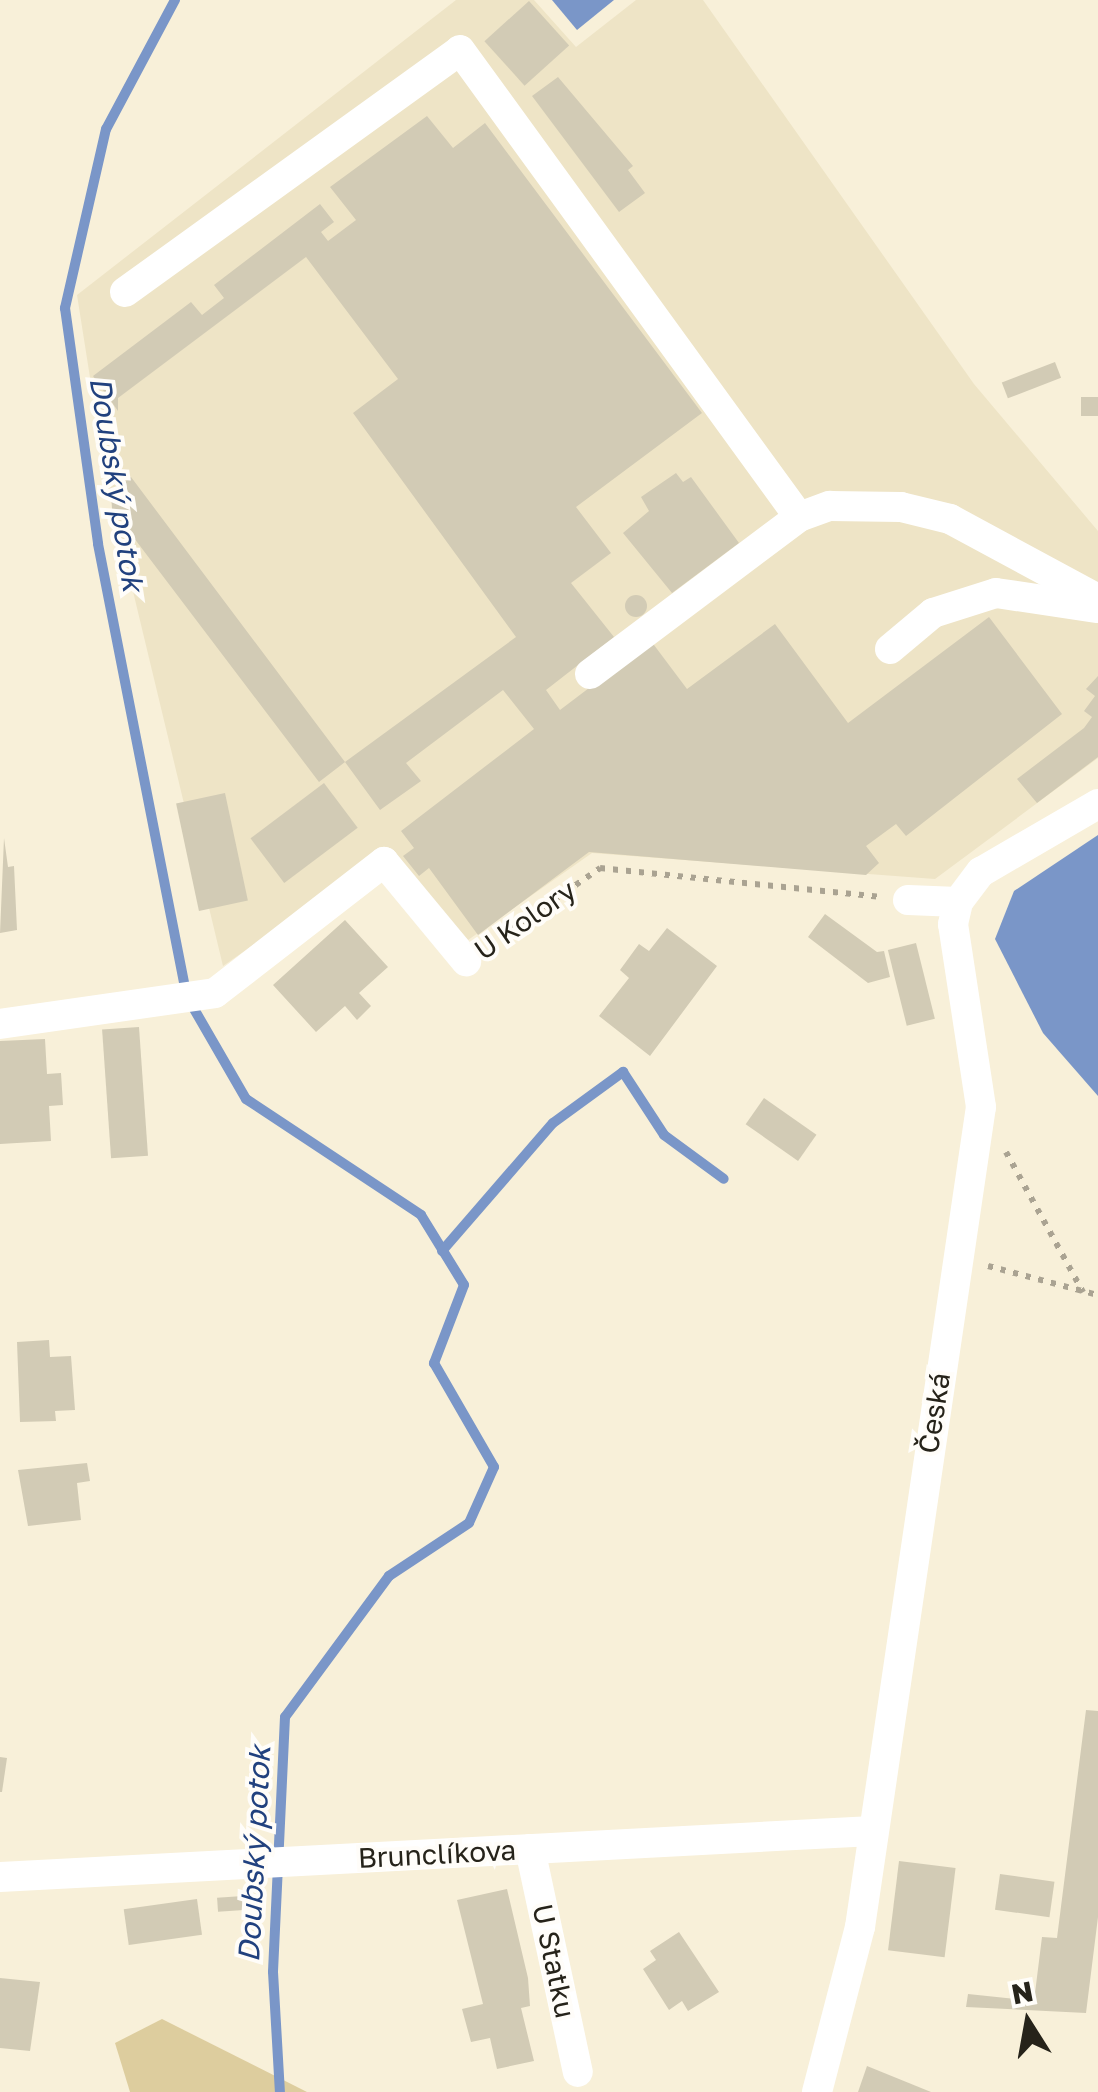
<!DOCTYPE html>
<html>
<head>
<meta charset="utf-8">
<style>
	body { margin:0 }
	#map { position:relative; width:1098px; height:2092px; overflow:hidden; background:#f8f0d9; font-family:"Golos Text",sans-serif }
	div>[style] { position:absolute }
	.built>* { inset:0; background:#eee4c6 }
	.green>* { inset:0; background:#ddcd9e }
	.water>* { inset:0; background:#7a96c8 }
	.stream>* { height:10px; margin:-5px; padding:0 5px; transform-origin:5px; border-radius:5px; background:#7a96c8 }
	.building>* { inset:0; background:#d2cbb5; transform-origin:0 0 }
	.round { border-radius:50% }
	.path>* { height:6px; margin-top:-3px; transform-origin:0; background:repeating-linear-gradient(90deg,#aaa392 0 5px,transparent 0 13px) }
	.minor>* { height:30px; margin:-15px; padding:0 15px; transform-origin:15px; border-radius:15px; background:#fff }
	span { translate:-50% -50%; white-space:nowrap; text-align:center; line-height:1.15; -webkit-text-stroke:8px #fffdf9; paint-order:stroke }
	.street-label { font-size:28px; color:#26231a }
	.water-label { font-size:30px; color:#21417e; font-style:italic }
	.north { position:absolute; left:978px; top:1972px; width:100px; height:100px; -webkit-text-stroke:8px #fffdf9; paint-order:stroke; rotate:349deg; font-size:28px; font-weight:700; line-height:40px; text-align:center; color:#26231a }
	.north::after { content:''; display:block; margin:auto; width:35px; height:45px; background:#26231a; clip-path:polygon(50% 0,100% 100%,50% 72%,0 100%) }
</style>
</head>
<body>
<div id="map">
	<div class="built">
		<i style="clip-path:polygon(456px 0,534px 0,576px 47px,636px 0,703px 0,974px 384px,1098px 531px,1098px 758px,935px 879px,592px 853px,468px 940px,390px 849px,223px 966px,106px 479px,77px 295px)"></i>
	</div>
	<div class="green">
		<i style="clip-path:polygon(162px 2019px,307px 2092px,130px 2092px,115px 2043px)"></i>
	</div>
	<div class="water">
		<i style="clip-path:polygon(552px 0,614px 0,577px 30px)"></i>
		<i style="clip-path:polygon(1098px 835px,1098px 1096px,1043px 1033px,995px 939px,1014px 891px)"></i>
	</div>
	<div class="stream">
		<i style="left:175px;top:0;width:146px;rotate:118.1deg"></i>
		<i style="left:106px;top:129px;width:184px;rotate:102.9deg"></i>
		<i style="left:65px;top:308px;width:238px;rotate:82deg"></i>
		<i style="left:98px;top:544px;width:457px;rotate:78.9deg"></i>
		<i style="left:190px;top:1002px;width:112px;rotate:60deg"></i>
		<i style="left:246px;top:1099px;width:210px;rotate:33.5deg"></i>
		<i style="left:421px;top:1215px;width:82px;rotate:58.4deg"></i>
		<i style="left:464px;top:1285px;width:84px;rotate:111deg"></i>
		<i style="left:434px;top:1363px;width:120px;rotate:60deg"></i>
		<i style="left:494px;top:1467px;width:61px;rotate:114.1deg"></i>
		<i style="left:469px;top:1523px;width:96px;rotate:146.5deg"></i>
		<i style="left:389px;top:1576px;width:175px;rotate:126.4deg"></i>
		<i style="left:285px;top:1717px;width:255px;rotate:92.7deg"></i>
		<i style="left:273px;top:1972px;width:120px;rotate:86.7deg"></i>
		<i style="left:442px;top:1251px;width:169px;rotate:-49.1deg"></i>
		<i style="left:553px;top:1123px;width:87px;rotate:-36.1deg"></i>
		<i style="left:623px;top:1072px;width:75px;rotate:56.9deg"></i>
		<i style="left:664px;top:1135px;width:74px;rotate:36.3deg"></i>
	</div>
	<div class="building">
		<i style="left:529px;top:1px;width:60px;height:60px;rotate:48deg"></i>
		<i style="clip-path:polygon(558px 77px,633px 166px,628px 170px,645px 193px,619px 212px,532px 96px)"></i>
		<i style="clip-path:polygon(427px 116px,453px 148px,485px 123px,702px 413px,576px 507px,611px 553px,571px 583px,614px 637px,546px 690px,560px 710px,651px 641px,687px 689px,775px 624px,848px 723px,989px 617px,1062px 714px,906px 836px,896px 824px,866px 846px,879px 863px,866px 875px,589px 852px,478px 935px,429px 868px,419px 876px,403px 856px,414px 848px,401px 831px,534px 729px,503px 690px,406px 763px,421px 781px,380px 810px,345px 762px,319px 782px,112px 509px,111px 492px,131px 477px,345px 762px,516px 637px,353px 413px,398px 379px,306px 257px,118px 398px,118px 411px,93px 376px,191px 302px,202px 315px,224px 298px,214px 285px,320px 204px,334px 222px,321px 232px,328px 241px,356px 220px,330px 187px)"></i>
		<i style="left:1055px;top:362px;width:17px;height:57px;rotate:69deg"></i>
		<i style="left:1081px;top:397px;width:17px;height:19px"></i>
		<i style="clip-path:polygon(676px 473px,683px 482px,691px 477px,739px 543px,672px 593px,623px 533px,649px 511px,641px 497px)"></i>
		<i class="round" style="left:625px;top:595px;width:22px;height:22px"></i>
		<i style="clip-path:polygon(1098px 676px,1098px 757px,1037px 803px,1017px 779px,1084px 728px,1092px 717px,1084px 711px,1095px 696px,1086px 689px)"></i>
		<i style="left:324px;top:783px;width:56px;height:92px;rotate:53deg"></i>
		<i style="left:225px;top:793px;width:110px;height:50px;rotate:78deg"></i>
		<i style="clip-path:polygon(4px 838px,8px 867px,14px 866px,17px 930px,0 933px)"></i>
		<i style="clip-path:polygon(825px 914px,877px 952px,884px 951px,890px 977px,868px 983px,808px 937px)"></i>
		<i style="clip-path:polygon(345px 920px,388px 967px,359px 993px,371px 1006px,357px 1020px,345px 1006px,316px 1032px,273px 985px)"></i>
		<i style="clip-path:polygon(667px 928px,717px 966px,650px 1056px,599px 1016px,629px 978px,620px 970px,639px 944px,649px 951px)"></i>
		<i style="left:916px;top:943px;width:78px;height:29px;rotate:76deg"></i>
		<i style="left:139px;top:1027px;width:129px;height:37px;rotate:86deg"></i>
		<i style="clip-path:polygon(45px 1039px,47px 1074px,61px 1073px,63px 1105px,49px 1106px,51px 1141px,0 1144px,0 1041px)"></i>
		<i style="left:764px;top:1098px;width:64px;height:32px;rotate:35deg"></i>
		<i style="clip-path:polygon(49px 1340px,50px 1357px,71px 1356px,75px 1410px,55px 1411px,56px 1421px,20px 1422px,17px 1342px)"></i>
		<i style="clip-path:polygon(87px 1463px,90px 1481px,77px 1483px,81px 1520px,28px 1526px,18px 1470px)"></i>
		<i style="clip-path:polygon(1086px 1710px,1098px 1711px,1098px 1917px,1086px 2013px,966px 2007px,968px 1994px,1034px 2001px,1042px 1937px,1057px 1938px)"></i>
		<i style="clip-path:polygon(0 1757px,7px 1758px,2px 1792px,0 1792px)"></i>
		<i style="left:899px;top:1861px;width:57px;height:90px;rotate:7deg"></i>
		<i style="left:1000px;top:1874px;width:55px;height:36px;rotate:8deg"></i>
		<i style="clip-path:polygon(507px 1889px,528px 1978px,530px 2006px,521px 2008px,534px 2061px,497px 2069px,490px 2038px,471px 2042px,462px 2009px,483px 2004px,457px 1900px)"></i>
		<i style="left:243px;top:1896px;width:14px;height:26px;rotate:86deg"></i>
		<i style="left:197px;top:1899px;width:36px;height:74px;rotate:82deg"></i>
		<i style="clip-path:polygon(679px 1932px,719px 1992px,688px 2011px,682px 2001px,669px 2010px,643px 1969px,656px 1960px,650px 1951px)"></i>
		<i style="clip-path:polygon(0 1978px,40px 1982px,30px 2051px,0 2048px)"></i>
		<i style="clip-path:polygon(867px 2066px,931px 2092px,858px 2092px)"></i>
	</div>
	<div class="path">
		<i style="left:490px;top:944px;width:134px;rotate:-34.6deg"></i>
		<i style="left:600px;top:868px;width:283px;rotate:5.9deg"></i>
		<i style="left:1006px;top:1152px;width:160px;rotate:61.2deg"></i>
		<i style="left:988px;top:1266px;width:114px;rotate:14.8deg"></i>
	</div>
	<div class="minor">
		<i style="left:125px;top:292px;width:413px;rotate:-35.8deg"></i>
		<i style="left:460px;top:50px;width:577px;rotate:54.02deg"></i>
		<i style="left:890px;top:649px;width:56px;rotate:-39.9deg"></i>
		<i style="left:933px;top:613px;width:66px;rotate:-17.6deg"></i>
		<i style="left:996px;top:593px;width:103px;rotate:8.4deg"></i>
		<i style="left:590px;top:674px;width:261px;rotate:-36.9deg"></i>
		<i style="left:799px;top:517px;width:33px;rotate:-20deg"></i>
		<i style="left:830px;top:506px;width:71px;rotate:0.8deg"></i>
		<i style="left:901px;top:507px;width:50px;rotate:13.8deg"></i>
		<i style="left:950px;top:519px;width:168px;rotate:28.4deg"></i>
		<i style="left:908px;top:900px;width:50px;rotate:2.3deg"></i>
		<i style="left:0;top:1024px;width:217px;rotate:-8.2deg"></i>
		<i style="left:215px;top:993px;width:214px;rotate:-37.8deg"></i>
		<i style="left:384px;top:862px;width:129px;rotate:50.4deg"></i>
		<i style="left:530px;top:1849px;width:228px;rotate:77.9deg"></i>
		<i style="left:0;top:1877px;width:874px;rotate:-3.02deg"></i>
		<i style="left:817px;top:2092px;width:171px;rotate:-75.4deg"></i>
		<i style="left:860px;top:1927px;width:829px;rotate:-81.61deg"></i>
		<i style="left:981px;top:1107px;width:185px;rotate:-98.7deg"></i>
		<i style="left:953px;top:924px;width:23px;rotate:-77deg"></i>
		<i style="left:958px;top:902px;width:38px;rotate:-53deg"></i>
		<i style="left:981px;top:872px;width:135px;rotate:-30.2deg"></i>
	</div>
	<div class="street-label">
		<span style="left:525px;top:920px;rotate:-35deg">U Kolory</span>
		<span style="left:934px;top:1413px;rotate:-81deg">Česká</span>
		<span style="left:437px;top:1854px;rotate:-3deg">Brunclíkova</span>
		<span style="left:554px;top:1961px;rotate:78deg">U Statku</span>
	</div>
	<div class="water-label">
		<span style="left:117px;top:484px;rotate:81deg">Doubský potok</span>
		<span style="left:254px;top:1854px;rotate:-87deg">Doubský potok</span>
	</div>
	<div class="north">N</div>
</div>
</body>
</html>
